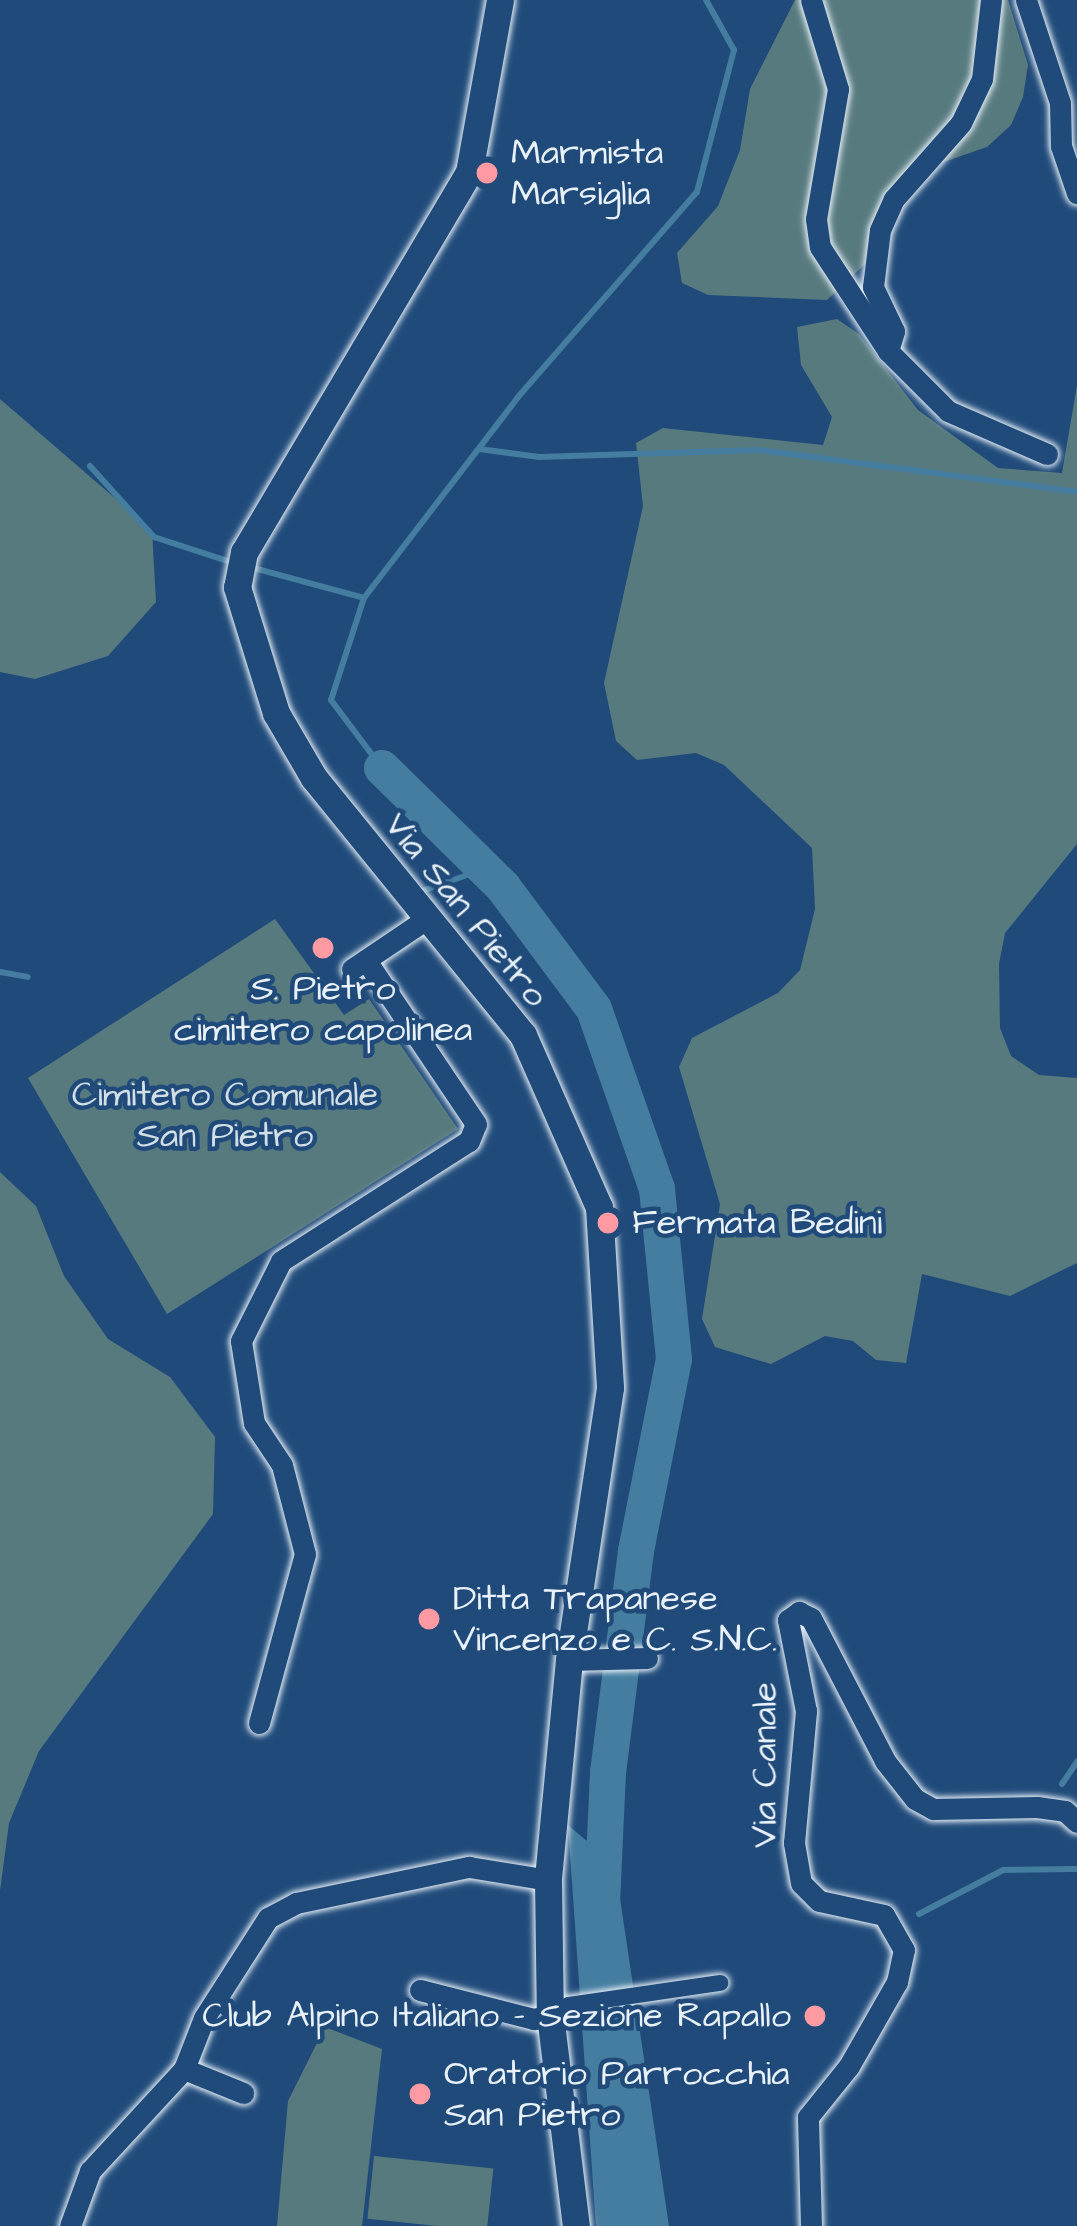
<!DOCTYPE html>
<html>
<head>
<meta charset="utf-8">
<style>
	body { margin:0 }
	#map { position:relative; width:1077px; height:2226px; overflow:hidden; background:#1f4a7a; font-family:"Architects Daughter",sans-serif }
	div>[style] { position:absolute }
	.green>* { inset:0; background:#577a7f; transform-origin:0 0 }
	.water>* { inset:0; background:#447d9f }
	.stream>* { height:6px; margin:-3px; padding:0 3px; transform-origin:3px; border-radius:3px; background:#447d9f }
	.river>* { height:36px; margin:-18px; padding:0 18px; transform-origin:18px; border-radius:18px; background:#447d9f }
	.roads { filter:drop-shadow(0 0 3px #e8f1f8) drop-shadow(0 0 3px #e8f1f8) }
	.pedestrian>* { height:16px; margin:-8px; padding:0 8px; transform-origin:8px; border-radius:8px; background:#1f4a7a }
	.minor>* { height:21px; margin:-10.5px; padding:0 10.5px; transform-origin:10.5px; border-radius:10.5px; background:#1f4a7a }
	.tertiary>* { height:27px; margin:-13.5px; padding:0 13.5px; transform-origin:13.5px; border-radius:13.5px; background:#1f4a7a }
	.dots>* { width:33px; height:33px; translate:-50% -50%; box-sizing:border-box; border:6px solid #1f4a7a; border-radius:50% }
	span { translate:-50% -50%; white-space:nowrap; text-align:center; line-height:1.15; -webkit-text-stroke:9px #1f4a7a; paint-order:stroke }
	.poi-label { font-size:36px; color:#e8f1f8 }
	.left { translate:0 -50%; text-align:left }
	.right { translate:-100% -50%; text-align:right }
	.street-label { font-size:36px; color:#e8f1f8 }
	.park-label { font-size:36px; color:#d2dfe6 }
</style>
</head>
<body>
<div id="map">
	<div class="green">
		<i style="clip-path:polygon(795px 0,1008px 0,1028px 65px,1023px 97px,1011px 125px,987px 147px,900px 177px,867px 262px,827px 300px,708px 295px,682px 283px,677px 253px,718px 206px,740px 150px,750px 89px)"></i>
		<i style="clip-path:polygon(837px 319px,859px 334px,918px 410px,998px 468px,1062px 473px,1077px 385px,1077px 844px,1005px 933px,999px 964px,1000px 1028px,1011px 1056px,1039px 1075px,1077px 1078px,1077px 1263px,1010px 1296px,922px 1274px,906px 1363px,876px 1360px,853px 1341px,825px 1336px,771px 1364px,715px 1347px,702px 1319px,720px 1204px,679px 1067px,692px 1038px,778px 993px,800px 970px,815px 909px,812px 848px,724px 765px,696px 753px,637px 760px,616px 741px,604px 683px,643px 506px,636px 443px,663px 428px,823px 445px,832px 417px,801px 365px,797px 327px)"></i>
		<i style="clip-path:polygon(0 399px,152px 530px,156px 602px,108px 656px,35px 679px,0 672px)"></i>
		<i style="clip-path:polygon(275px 919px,344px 1015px,369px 999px,458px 1129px,167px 1314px,28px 1078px)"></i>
		<i style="clip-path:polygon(0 1172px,36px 1206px,64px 1276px,108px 1339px,170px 1377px,215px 1437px,213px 1514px,39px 1751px,9px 1823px,0 1891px)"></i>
		<i style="clip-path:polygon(325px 2027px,382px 2049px,362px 2226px,277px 2226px,288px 2101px)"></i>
		<i style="left:374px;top:2156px;width:120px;height:63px;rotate:6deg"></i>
	</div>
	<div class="water">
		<i style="clip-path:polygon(568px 1825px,615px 1865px,669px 2226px,596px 2226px)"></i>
	</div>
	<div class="stream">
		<i style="left:479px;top:449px;width:61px;rotate:7.6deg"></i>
		<i style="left:539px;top:457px;width:220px;rotate:-1.8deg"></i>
		<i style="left:759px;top:450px;width:321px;rotate:7.5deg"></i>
		<i style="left:90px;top:466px;width:96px;rotate:48deg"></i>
		<i style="left:154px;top:537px;width:81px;rotate:18deg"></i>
		<i style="left:250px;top:567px;width:118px;rotate:15.2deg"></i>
		<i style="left:382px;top:768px;width:85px;rotate:-126.9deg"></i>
		<i style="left:331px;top:700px;width:107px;rotate:-72.1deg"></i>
		<i style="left:364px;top:598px;width:253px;rotate:-52.5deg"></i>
		<i style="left:518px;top:397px;width:272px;rotate:-48.9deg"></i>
		<i style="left:697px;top:192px;width:147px;rotate:-75.4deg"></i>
		<i style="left:734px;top:50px;width:57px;rotate:-119.2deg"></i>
		<i style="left:419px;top:892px;width:69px;rotate:-19.5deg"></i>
		<i style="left:0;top:972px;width:28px;rotate:10deg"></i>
		<i style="left:1062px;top:1784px;width:27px;rotate:-56deg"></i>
		<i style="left:919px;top:1914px;width:95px;rotate:-27.6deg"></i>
		<i style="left:1003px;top:1870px;width:74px;rotate:-0.8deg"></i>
	</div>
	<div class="river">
		<i style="left:382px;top:768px;width:170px;rotate:44.5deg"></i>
		<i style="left:503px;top:887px;width:152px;rotate:53.3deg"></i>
		<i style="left:594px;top:1009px;width:191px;rotate:70.7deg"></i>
		<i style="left:657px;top:1189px;width:171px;rotate:84.3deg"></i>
		<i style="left:674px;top:1359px;width:196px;rotate:101.2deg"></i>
		<i style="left:636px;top:1551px;width:223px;rotate:97.2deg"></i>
		<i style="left:608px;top:1772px;width:130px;rotate:92.6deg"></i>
	</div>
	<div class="roads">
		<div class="pedestrian">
			<i style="left:550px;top:2015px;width:21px;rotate:-28deg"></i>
			<i style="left:569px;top:2005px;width:153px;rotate:-8.3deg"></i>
		</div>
		<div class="minor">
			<i style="left:811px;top:0;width:93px;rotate:73.1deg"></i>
			<i style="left:838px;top:89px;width:132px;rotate:99.6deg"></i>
			<i style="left:816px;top:219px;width:28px;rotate:82deg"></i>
			<i style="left:820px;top:247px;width:124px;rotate:56.8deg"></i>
			<i style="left:888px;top:351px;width:85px;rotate:45deg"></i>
			<i style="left:948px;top:411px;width:108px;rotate:23.5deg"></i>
			<i style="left:1026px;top:0;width:108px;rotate:71.7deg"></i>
			<i style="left:1060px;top:103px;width:43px;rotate:88.7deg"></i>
			<i style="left:1061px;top:146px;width:50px;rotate:71.2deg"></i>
			<i style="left:888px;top:351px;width:21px;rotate:-73deg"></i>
			<i style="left:894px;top:331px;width:49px;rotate:-115.5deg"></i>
			<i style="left:873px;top:287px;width:57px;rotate:-83deg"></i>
			<i style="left:880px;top:230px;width:34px;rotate:-66deg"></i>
			<i style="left:894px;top:199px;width:101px;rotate:-48.6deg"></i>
			<i style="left:961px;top:123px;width:49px;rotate:-64.5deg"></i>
			<i style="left:982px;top:79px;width:80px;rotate:-83.5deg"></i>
			<i style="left:352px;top:969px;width:88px;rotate:-33.9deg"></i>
			<i style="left:569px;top:1660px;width:78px;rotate:-1.5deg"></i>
			<i style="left:259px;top:1723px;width:175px;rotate:-74.8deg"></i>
			<i style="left:305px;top:1554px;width:92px;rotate:-104.5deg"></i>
			<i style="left:282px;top:1465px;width:50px;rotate:-123.7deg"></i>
			<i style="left:254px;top:1423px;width:83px;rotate:-99deg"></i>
			<i style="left:241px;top:1341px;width:89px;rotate:-63.4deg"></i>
			<i style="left:281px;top:1261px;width:223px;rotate:-32.6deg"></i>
			<i style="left:469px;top:1141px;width:18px;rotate:-68deg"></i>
			<i style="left:476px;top:1124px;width:197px;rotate:-123.9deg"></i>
			<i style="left:420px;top:1990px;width:118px;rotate:14.3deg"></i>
			<i style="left:534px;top:2019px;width:16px;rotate:-14deg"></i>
			<i style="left:184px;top:2069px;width:64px;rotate:22.1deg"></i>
			<i style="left:70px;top:2226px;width:59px;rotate:-70deg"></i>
			<i style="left:90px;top:2171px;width:139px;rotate:-47.3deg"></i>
			<i style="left:184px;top:2069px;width:55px;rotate:-68.6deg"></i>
			<i style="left:204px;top:2018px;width:119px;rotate:-57.4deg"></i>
			<i style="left:268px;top:1918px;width:32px;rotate:-28deg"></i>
			<i style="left:296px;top:1903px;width:177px;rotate:-11.8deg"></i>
			<i style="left:469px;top:1867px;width:80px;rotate:9.3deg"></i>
			<i style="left:811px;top:2226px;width:109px;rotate:-91.6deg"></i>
			<i style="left:808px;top:2117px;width:65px;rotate:-51.2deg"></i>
			<i style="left:849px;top:2066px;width:97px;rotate:-60.3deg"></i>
			<i style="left:897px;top:1982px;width:33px;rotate:-78deg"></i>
			<i style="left:904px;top:1950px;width:40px;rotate:-119.7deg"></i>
			<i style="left:884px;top:1915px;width:66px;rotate:-167.8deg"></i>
			<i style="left:819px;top:1901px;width:25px;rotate:-135deg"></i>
			<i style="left:801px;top:1883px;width:41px;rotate:-99.9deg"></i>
			<i style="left:794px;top:1843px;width:133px;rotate:-84.8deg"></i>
			<i style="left:806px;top:1711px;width:93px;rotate:-101.2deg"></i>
			<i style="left:788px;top:1620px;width:14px;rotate:-36deg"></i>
			<i style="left:799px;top:1612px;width:13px;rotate:27deg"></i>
			<i style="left:811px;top:1618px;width:161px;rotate:62.6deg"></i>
			<i style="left:885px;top:1761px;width:48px;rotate:51.7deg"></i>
			<i style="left:915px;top:1799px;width:21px;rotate:29deg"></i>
			<i style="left:933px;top:1809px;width:104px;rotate:-1.1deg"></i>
			<i style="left:1037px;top:1807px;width:28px;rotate:8deg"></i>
			<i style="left:1065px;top:1811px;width:16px;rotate:43deg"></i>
		</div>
		<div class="tertiary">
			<i style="left:500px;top:0;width:175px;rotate:100.2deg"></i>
			<i style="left:469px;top:172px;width:442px;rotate:120.6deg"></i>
			<i style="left:244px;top:552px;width:36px;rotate:101deg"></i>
			<i style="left:237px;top:587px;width:132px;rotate:72.8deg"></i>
			<i style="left:276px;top:713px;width:75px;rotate:59.7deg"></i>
			<i style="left:314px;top:778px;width:331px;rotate:50.9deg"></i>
			<i style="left:523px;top:1035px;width:188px;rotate:66.2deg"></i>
			<i style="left:599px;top:1207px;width:181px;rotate:86.5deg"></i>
			<i style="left:610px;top:1388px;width:275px;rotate:98.6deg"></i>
			<i style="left:569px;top:1660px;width:221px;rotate:95.5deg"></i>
			<i style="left:548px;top:1880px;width:135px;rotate:89.2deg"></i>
			<i style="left:550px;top:2015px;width:213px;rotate:83deg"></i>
		</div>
	</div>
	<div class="dots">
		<i style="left:487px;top:173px;background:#ff9aa2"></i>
		<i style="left:323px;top:948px;background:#ff9aa2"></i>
		<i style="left:608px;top:1223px;background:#ff9aa2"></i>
		<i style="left:429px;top:1619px;background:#ff9aa2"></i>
		<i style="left:815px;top:2016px;background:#ff9aa2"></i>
		<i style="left:420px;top:2094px;background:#ff9aa2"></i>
	</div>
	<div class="poi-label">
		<span class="left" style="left:511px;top:173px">Marmista<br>Marsiglia</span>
		<span style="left:323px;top:1009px">S. Pietro<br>cimitero capolinea</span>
		<span class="left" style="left:632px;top:1223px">Fermata Bedini</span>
		<span class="left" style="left:453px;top:1619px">Ditta Trapanese<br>Vincenzo e C. S.N.C.</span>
		<span class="right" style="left:791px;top:2016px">Club Alpino Italiano - Sezione Rapallo</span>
		<span class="left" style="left:444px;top:2094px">Oratorio Parrocchia<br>San Pietro</span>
	</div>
	<div class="street-label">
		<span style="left:466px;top:910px;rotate:51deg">Via San Pietro</span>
		<span style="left:765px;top:1765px;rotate:-90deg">Via Canale</span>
	</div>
	<div class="park-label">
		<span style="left:225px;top:1115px">Cimitero Comunale<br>San Pietro</span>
	</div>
</div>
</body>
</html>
